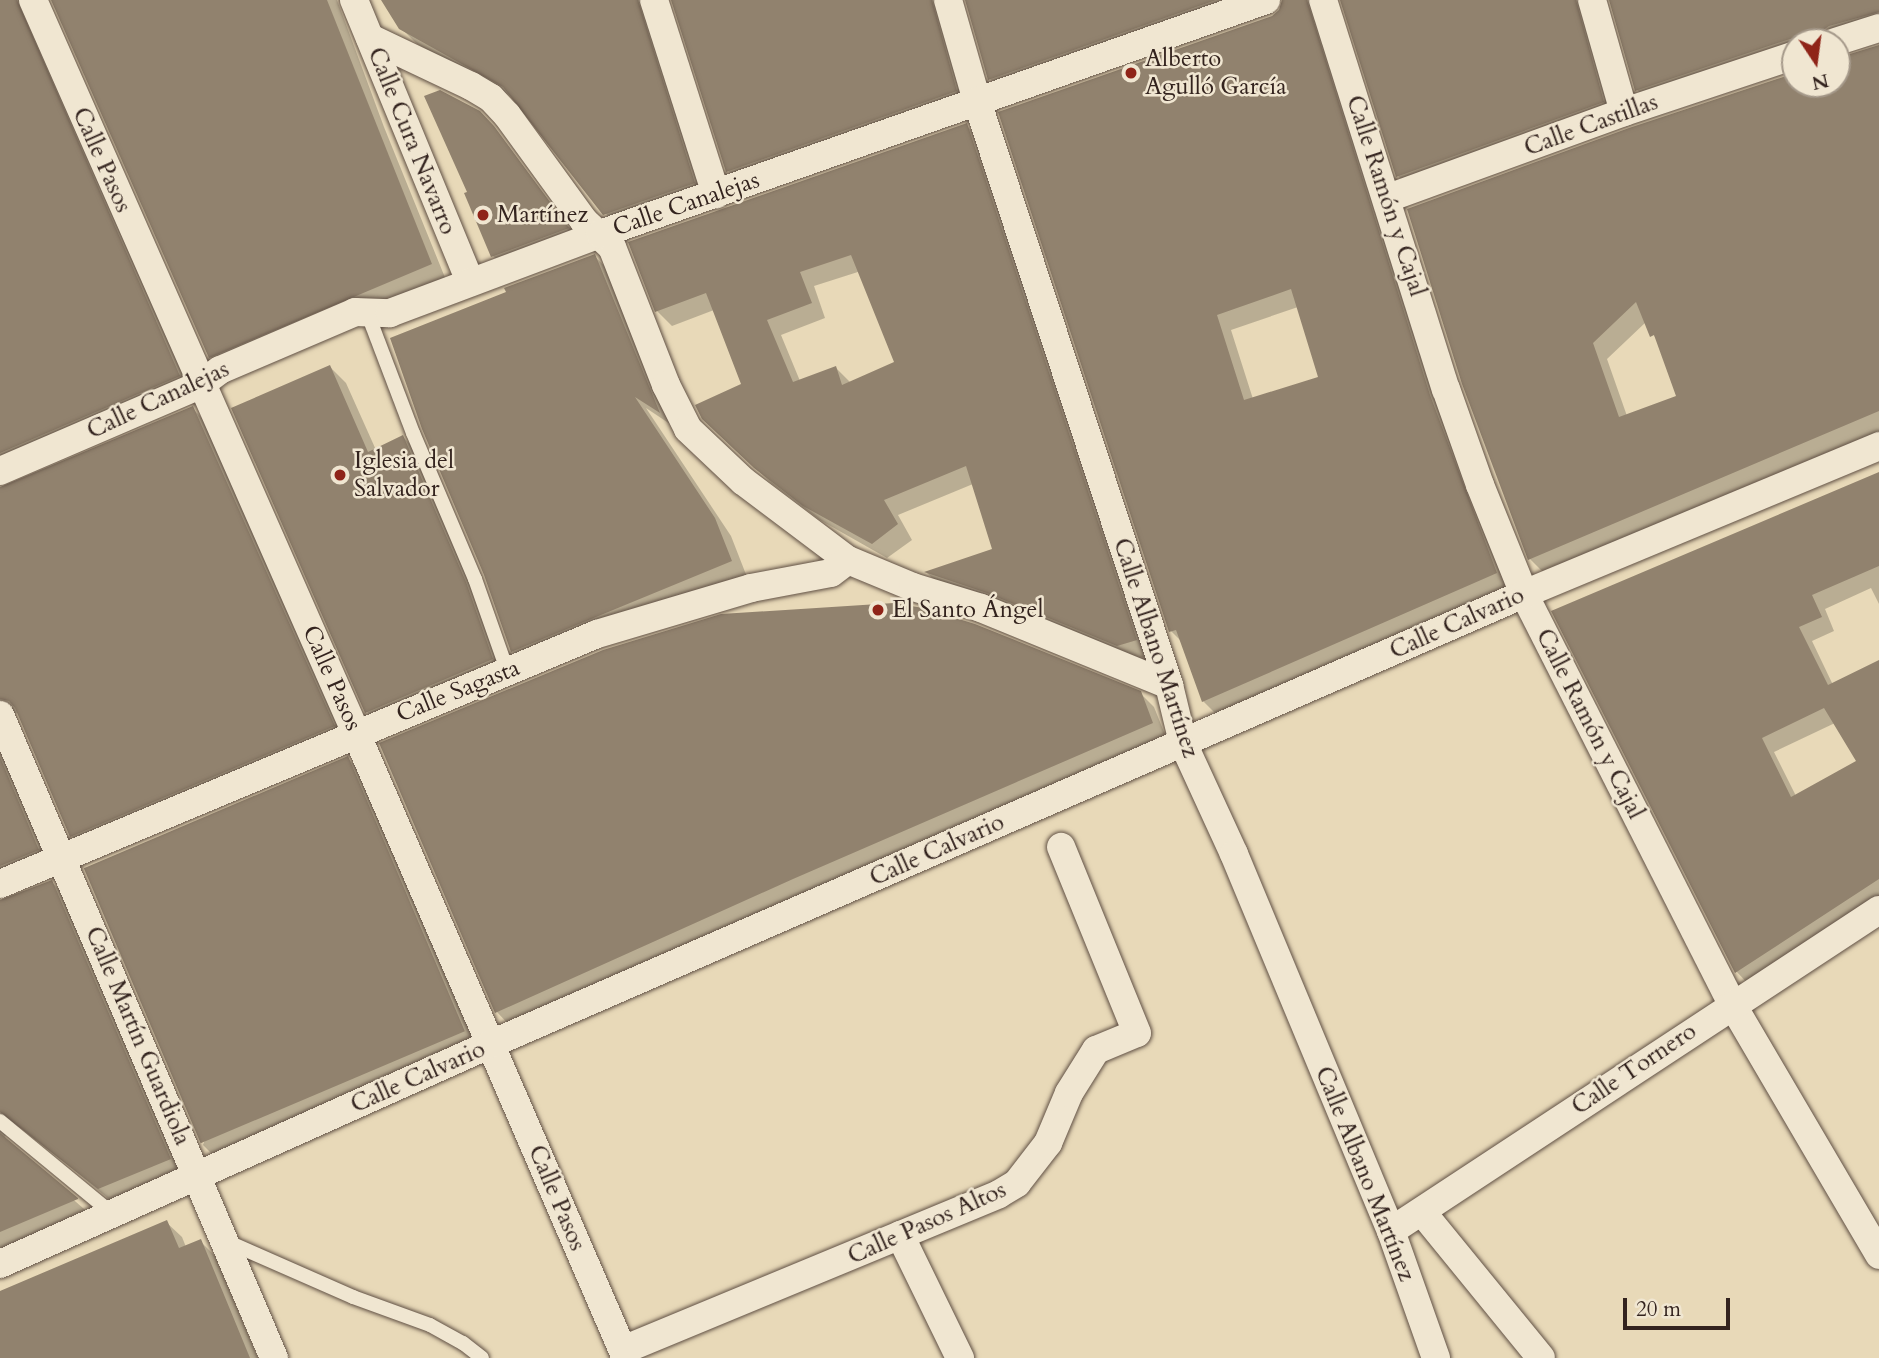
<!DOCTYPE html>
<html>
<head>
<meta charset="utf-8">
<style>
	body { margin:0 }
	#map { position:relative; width:1879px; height:1358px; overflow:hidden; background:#e8d9b8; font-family:Cardo,serif }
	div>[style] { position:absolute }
	.shadow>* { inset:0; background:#0003 }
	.building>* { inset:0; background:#91826e; transform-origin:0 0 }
	.roads { filter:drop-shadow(0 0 2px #605044) drop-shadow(0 0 2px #605044) }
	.service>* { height:14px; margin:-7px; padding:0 7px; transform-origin:7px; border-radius:7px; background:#f0e6d1 }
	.minor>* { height:28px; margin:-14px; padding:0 14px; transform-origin:14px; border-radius:14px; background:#f0e6d1 }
	.dots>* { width:19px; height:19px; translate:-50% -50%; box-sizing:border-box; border:4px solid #f0e6d1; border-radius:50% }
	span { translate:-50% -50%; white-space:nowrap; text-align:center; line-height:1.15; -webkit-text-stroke:5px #f0e6d1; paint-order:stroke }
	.poi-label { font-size:24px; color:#33231e }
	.left { translate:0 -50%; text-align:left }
	.street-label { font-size:24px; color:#33231e }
	.north { position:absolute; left:1781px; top:28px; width:70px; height:70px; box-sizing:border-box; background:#f0e6d1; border:2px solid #a49889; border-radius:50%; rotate:167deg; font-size:19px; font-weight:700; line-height:28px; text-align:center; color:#33231e }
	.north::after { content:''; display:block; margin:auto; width:24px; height:32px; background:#8f2418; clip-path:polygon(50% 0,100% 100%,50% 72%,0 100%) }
	.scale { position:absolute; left:1623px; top:1298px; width:107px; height:32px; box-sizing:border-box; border:4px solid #33231e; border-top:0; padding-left:9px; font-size:21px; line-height:24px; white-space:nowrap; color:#33231e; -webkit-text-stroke:5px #f0e6d1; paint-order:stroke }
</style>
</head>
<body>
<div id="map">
	<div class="shadow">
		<i style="clip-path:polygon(0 0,47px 0,194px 391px,0 482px)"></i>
		<i style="clip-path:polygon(53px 0,337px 0,384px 127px,446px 280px,226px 372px,210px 357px)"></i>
		<i style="clip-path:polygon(383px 0,663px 0,709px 198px,619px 230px,514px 98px,417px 44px,401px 28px)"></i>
		<i style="clip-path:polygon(673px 0,957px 0,971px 106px,743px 186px,728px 171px)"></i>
		<i style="clip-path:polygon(967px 0,1273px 0,1005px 94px,990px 79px)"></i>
		<i style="clip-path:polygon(evenodd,1282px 0,1338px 0,1326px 3px,1511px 588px,1218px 716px,1203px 701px,1183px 643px,1171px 631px,1000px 113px,1273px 17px,1284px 4px,1282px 0,1298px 307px,1320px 379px,1253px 399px,1231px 330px,1298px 307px)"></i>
		<i style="clip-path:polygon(1342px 0,1601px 0,1618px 117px,1413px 191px,1398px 176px)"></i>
		<i style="clip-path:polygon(1611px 0,1879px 0,1879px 31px,1837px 42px,1795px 42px,1652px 105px,1637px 90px)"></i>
		<i style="clip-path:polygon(evenodd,1879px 46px,1879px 432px,1545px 574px,1530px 559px,1463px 383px,1795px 74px,1795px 84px,1837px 84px,1837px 59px,1879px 46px,1646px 322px,1658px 342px,1678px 397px,1627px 416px,1607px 359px,1646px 322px)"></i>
		<i style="clip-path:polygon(492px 125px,579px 240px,505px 268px,493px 256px,469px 192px)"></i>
		<i style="clip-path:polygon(evenodd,966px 125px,981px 140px,1150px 655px,1133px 660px,941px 586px,927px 573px,994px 550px,973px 484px,898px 515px,912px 540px,887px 558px,820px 520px,771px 483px,719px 433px,744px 385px,714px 310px,672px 326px,657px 311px,966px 125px,861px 271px,897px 363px,851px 383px,836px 368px,800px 381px,781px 335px,825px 318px,814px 286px,861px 271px)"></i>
		<i style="clip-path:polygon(594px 256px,613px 274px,673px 426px,646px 408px,731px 536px,747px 577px,528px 667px,512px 651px)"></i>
		<i style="clip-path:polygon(330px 367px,346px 383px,376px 450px,403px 437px,420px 454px,508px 676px,383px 728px,367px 712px)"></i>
		<i style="clip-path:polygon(192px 408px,208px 424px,349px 741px,87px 851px,71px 836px,18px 713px,8px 715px,0 726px,0 489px)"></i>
		<i style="clip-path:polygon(evenodd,1879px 475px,1879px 604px,1871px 588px,1825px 609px,1834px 631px,1812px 641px,1833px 685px,1879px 662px,1879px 902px,1750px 986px,1737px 972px,1554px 612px,1879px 475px,1835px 723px,1858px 761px,1796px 796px,1774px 752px,1835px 723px)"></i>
		<i style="clip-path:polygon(1140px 693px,1154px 707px,1166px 737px,510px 1026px,497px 1012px,381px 744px)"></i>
		<i style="clip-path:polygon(0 740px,53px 865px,0 895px)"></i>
		<i style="clip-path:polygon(348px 758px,363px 774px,481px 1046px,219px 1161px,203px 1145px)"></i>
		<i style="clip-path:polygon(52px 882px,67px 898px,185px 1175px,115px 1204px,23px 1128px,12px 1127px,5px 1136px,7px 1142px,91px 1215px,0 1255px,0 902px)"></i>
		<i style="clip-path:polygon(166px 1222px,182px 1237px,186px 1247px,200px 1241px,216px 1257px,258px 1358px,0 1358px,0 1294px)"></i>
	</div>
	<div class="building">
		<i style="clip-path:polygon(0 0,17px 0,180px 376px,0 453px)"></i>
		<i style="clip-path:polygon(51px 0,327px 0,432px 264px,209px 358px)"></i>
		<i style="clip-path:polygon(381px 0,638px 0,695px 183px,603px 215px,503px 87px,399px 29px)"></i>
		<i style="clip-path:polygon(671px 0,932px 0,957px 91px,726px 172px)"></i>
		<i style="clip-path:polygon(965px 0,1216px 0,988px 80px)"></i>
		<i style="clip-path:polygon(evenodd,1282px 0,1307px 0,1430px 395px,1497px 573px,1202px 702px,1176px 630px,1169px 632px,998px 112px,1272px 16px,1279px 10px,1282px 0,1291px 289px,1318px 377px,1244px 400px,1217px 315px,1291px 289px)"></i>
		<i style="clip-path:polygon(1340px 0,1576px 0,1604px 102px,1396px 177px)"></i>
		<i style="clip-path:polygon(1609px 0,1879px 0,1879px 12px,1829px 26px,1822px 31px,1819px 42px,1790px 39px,1635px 91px)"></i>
		<i style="clip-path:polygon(evenodd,1879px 45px,1879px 411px,1528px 560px,1462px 384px,1407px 209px,1629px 128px,1795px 73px,1795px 84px,1837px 84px,1837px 58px,1879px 45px,1636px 302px,1650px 337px,1654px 335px,1676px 396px,1619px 417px,1593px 343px,1636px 302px)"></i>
		<i style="clip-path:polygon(440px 90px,480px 111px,494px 126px,569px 228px,491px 257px,464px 193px,467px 192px,424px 96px)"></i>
		<i style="clip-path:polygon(evenodd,967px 123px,1137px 640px,1117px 646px,987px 593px,924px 572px,992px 549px,966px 466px,884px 500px,898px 524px,872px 544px,803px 506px,754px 468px,702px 419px,695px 405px,741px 384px,706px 293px,655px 312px,628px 242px,967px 123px,851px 255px,894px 362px,842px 385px,836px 366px,793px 382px,767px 320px,812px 303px,800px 272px,851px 255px)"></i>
		<i style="clip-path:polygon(595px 254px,660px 413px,635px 397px,715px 518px,732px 561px,511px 652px,484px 575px,422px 429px,390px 338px,506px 292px,504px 288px)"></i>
		<i style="clip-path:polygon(330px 365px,368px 452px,403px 435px,466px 582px,493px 659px,365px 713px,231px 408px)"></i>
		<i style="clip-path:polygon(193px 406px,335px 726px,70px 837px,15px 708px,9px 701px,0 699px,0 487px)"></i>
		<i style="clip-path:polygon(evenodd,1879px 472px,1879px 566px,1812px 595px,1822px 617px,1799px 627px,1828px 685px,1879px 660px,1879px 879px,1735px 973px,1551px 611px,1879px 472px,1824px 708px,1856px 761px,1791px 797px,1762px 738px,1824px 708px)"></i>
		<i style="clip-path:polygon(894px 603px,923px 608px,975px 624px,1141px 691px,1153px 723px,793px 879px,495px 1013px,379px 743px,603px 650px,721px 614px)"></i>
		<i style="left:348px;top:756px;width:299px;height:287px;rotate:67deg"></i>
		<i style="clip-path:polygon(0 757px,39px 850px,0 866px)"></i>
		<i style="clip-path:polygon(52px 880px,171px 1159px,98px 1189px,0 1112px,0 900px)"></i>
		<i style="clip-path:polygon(0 1133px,78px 1198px,78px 1199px,0 1232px)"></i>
		<i style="clip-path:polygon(167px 1220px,179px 1248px,201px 1239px,250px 1358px,0 1358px,0 1291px)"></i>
	</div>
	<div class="roads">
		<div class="service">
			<i style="left:367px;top:312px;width:129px;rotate:69.2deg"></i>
			<i style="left:413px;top:433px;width:159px;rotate:67deg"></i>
			<i style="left:475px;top:579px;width:96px;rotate:70.6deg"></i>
			<i style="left:0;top:1121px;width:148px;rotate:39.5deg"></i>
			<i style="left:228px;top:1242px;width:137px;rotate:23.7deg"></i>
			<i style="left:353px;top:1297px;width:82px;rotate:20deg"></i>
			<i style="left:430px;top:1325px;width:38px;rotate:29deg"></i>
			<i style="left:463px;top:1343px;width:24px;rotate:38deg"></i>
		</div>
		<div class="minor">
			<i style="left:33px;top:0;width:801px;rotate:66.22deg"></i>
			<i style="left:356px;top:733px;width:681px;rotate:66.64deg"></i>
			<i style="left:354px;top:0;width:305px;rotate:67.6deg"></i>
			<i style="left:654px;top:0;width:204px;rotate:72.3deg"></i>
			<i style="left:948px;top:0;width:105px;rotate:74deg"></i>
			<i style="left:977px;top:101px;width:615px;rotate:71.8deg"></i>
			<i style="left:1169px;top:685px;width:60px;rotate:76.4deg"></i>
			<i style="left:1183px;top:743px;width:122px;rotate:65.3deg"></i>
			<i style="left:1234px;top:854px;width:408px;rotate:67.4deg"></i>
			<i style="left:1391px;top:1231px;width:135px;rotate:70.5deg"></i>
			<i style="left:1323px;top:0;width:408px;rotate:72.5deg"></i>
			<i style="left:1446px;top:389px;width:102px;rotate:70.5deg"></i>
			<i style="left:1480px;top:485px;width:118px;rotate:68deg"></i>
			<i style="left:1524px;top:594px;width:460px;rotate:63.1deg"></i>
			<i style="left:1732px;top:1004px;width:291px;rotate:59.6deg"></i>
			<i style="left:1592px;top:0;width:116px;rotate:74.1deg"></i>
			<i style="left:370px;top:38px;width:112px;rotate:25.4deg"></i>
			<i style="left:471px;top:86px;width:23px;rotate:31deg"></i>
			<i style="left:491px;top:98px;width:23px;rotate:47deg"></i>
			<i style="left:507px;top:115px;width:131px;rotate:54deg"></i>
			<i style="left:584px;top:221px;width:38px;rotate:43deg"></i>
			<i style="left:612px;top:247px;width:148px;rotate:68.6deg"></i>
			<i style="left:666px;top:385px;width:49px;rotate:63.4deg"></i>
			<i style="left:688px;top:429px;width:76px;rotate:43.4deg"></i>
			<i style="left:743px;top:481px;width:131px;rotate:37deg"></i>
			<i style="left:848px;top:560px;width:70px;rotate:22.6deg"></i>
			<i style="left:913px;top:587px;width:71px;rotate:17.2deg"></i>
			<i style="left:981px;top:608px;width:203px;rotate:22.3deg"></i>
			<i style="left:1835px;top:42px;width:46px;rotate:-17.7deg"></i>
			<i style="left:1388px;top:198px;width:251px;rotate:-20deg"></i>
			<i style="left:1624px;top:112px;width:180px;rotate:-18.4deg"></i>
			<i style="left:0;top:471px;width:218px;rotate:-23.3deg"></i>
			<i style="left:200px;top:385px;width:25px;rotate:-37deg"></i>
			<i style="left:220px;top:370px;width:147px;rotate:-23.2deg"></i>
			<i style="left:355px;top:312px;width:35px;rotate:2deg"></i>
			<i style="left:390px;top:313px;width:224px;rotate:-20.6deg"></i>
			<i style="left:600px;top:234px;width:706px;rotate:-19.36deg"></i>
			<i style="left:0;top:715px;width:699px;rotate:66.92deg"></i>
			<i style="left:0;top:884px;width:647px;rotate:-22.72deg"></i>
			<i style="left:597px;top:634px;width:161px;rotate:-16.6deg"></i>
			<i style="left:751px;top:588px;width:81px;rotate:-10.6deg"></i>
			<i style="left:831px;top:573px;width:21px;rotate:-37deg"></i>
			<i style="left:1422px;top:1212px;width:188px;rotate:50.8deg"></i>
			<i style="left:1391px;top:1231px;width:584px;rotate:-33.34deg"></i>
			<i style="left:900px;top:1235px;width:137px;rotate:64deg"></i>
			<i style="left:0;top:1264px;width:538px;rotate:-24.14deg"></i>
			<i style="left:491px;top:1044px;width:1127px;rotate:-23.54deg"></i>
			<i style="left:1524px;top:594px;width:385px;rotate:-22.6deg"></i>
			<i style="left:623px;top:1350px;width:407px;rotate:-22.5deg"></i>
			<i style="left:999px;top:1194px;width:21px;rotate:-31deg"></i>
			<i style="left:1017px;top:1183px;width:51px;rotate:-52.2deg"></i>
			<i style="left:1048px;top:1143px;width:54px;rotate:-67.2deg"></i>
			<i style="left:1069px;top:1093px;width:51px;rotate:-57.9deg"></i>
			<i style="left:1096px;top:1050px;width:44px;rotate:-22.5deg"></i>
			<i style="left:1137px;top:1033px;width:201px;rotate:-112.2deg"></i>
		</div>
	</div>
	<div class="dots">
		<i style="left:1131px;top:73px;background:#8f2418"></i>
		<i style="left:483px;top:215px;background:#8f2418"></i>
		<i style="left:340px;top:475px;background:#8f2418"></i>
		<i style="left:878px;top:610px;background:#8f2418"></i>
	</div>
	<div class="poi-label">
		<span class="left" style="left:1145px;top:73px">Alberto<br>Agulló García</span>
		<span class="left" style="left:497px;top:215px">Martínez</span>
		<span class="left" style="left:354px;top:475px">Iglesia del<br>Salvador</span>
		<span class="left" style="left:892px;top:610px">El Santo Ángel</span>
	</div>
	<div class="street-label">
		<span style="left:1591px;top:125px;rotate:-20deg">Calle Castillas</span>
		<span style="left:412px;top:141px;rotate:68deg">Calle Cura Navarro</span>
		<span style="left:102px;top:160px;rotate:66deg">Calle Pasos</span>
		<span style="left:1386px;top:196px;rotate:72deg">Calle Ramón y Cajal</span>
		<span style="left:686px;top:204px;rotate:-19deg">Calle Canalejas</span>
		<span style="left:158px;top:400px;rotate:-25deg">Calle Canalejas</span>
		<span style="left:1457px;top:623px;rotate:-24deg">Calle Calvario</span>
		<span style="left:1156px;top:648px;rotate:72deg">Calle Albano Martínez</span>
		<span style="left:332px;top:678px;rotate:66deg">Calle Pasos</span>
		<span style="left:458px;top:691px;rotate:-22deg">Calle Sagasta</span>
		<span style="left:1590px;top:724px;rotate:63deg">Calle Ramón y Cajal</span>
		<span style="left:937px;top:850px;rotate:-24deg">Calle Calvario</span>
		<span style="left:138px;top:1036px;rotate:67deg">Calle Martín Guardiola</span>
		<span style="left:1634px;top:1069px;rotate:-34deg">Calle Tornero</span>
		<span style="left:418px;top:1077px;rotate:-24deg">Calle Calvario</span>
		<span style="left:1365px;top:1174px;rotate:68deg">Calle Albano Martínez</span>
		<span style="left:557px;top:1198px;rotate:67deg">Calle Pasos</span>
		<span style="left:927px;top:1223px;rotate:-24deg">Calle Pasos Altos</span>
	</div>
	<div class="north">N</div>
	<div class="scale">20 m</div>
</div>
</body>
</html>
